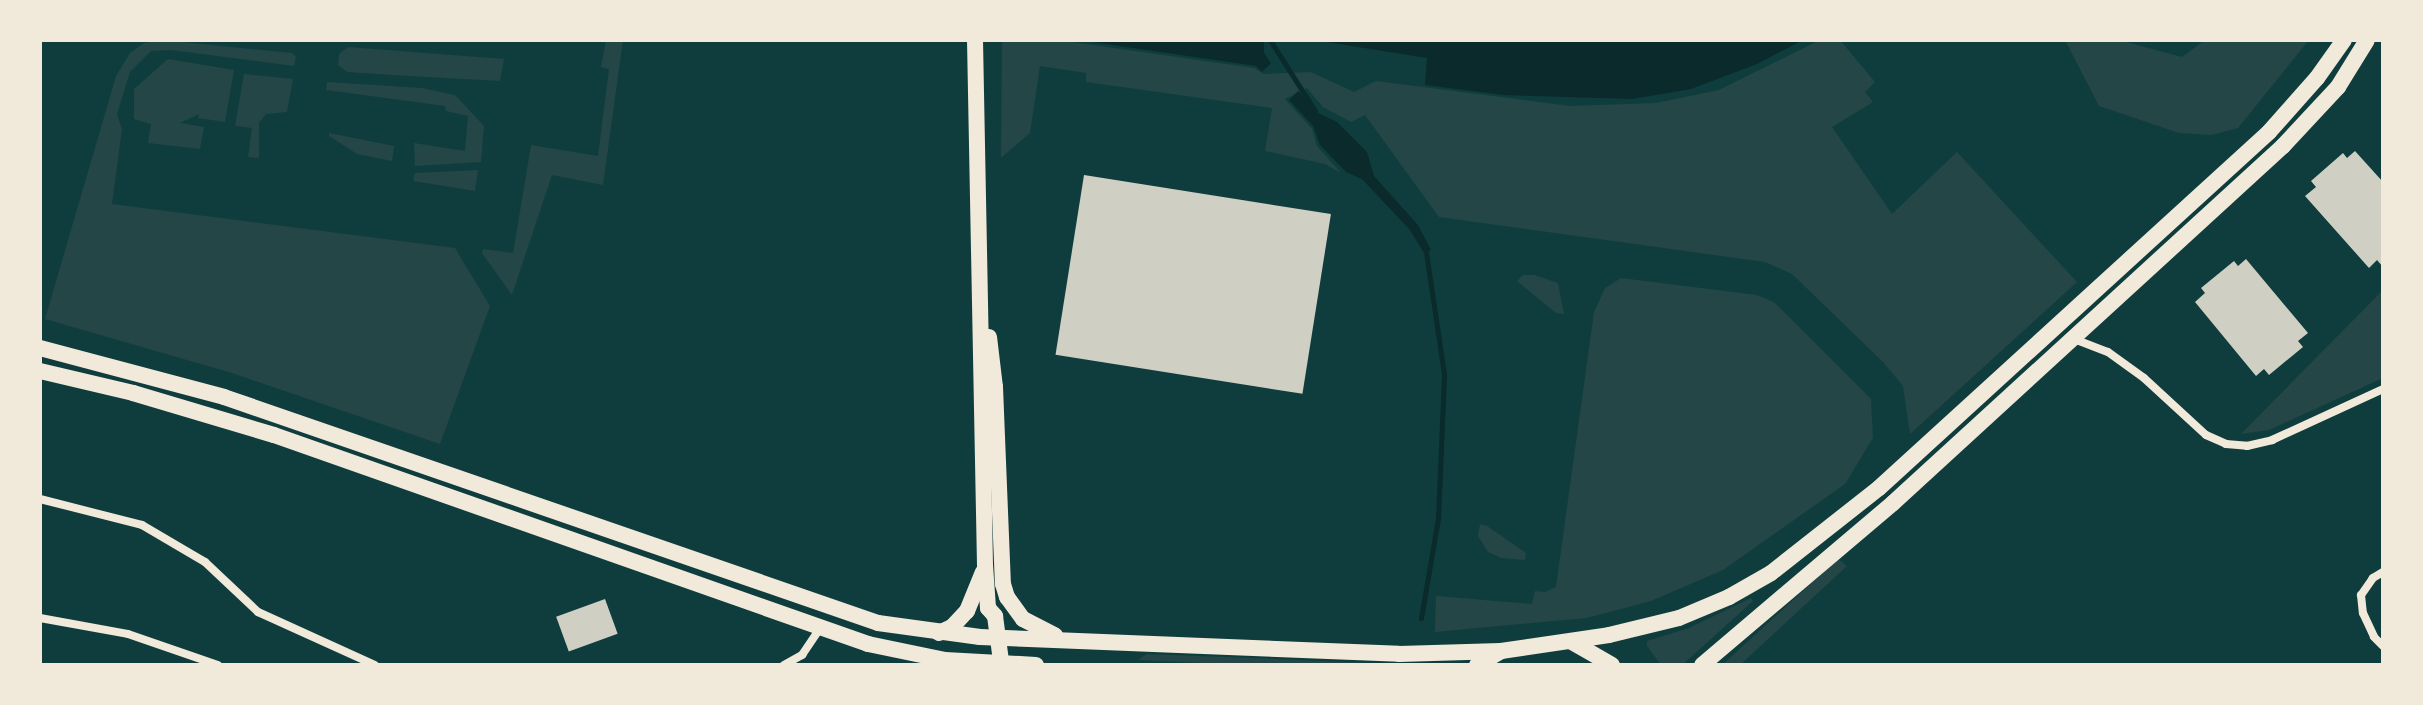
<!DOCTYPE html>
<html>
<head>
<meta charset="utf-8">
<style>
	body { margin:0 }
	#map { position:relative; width:2423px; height:705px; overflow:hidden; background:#0f3d3e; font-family:Literata,serif }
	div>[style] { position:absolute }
	.green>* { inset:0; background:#244646 }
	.water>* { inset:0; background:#0a2a2b }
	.stream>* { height:5px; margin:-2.5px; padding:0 2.5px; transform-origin:2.5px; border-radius:2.5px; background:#0a2a2b }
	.building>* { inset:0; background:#cfcfc3; transform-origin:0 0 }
	.minor>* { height:8px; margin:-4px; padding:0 4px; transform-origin:4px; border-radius:4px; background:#f1e9da }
	.primary>* { height:16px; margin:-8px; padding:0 8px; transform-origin:8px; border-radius:8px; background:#f1e9da }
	span { translate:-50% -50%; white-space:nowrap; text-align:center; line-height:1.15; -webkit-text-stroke:6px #f1e9da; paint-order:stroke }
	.frame { position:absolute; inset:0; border:42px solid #f1e9da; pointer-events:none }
</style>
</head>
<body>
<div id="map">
	<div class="green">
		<i style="clip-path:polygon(162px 40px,292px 53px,296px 57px,294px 66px,171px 50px,151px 51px,130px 72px,117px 114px,122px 129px,112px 204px,455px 248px,490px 306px,440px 444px,232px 373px,45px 319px,116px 76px,130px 53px,144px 43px)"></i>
		<i style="clip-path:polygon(606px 40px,623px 40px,603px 185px,552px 175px,512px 295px,482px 253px,483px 249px,513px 253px,531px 145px,598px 156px,609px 69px,601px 67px)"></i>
		<i style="clip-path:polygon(1002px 40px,1058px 40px,1254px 68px,1264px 74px,1311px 72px,1354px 92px,1376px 81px,1570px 106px,1656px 103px,1719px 90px,1820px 40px,1840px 40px,1875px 82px,1865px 92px,1873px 102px,1832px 127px,1892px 214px,1957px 152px,2077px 282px,1910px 434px,1903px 386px,1883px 362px,1792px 274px,1765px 262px,1439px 217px,1365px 115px,1351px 122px,1323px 107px,1307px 88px,1285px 99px,1312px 129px,1317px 146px,1341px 173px,1325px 164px,1265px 151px,1272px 108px,1086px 82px,1086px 73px,1040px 66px,1030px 133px,1001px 158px)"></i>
		<i style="clip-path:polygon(2065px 40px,2119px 40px,2182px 57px,2205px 40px,2309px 40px,2238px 128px,2211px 135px,2179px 133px,2099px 106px)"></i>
		<i style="clip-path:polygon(348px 47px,504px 59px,500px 81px,392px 75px,347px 72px,338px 65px,339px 54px)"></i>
		<i style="clip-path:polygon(168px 59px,234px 70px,225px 122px,198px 118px,199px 114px,180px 123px,204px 127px,200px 149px,148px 143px,151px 124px,134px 119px,134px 89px)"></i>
		<i style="clip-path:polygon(244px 74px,293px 79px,287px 112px,266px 114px,259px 123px,259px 158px,248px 157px,252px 128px,235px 126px)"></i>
		<i style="clip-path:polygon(327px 82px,422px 88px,455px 95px,484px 126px,481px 162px,415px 166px,414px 143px,465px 151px,468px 116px,446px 111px,445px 106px,326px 90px)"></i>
		<i style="clip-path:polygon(329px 133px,394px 146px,392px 161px,357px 154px,329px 136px)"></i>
		<i style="clip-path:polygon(478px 170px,475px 191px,413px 181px,415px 173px)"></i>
		<i style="clip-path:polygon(1523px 275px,1534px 275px,1558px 283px,1564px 314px,1556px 313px,1517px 281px)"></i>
		<i style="clip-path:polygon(1621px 278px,1757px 295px,1775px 303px,1871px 399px,1873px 438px,1845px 484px,1723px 570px,1651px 601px,1587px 618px,1435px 632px,1436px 596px,1532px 604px,1535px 591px,1545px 592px,1556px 587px,1594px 312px,1605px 288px)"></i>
		<i style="clip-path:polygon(2383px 290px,2383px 378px,2269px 430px,2241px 434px)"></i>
		<i style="clip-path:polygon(1480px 524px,1487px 526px,1526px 553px,1525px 560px,1501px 558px,1488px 552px,1478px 536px)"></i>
		<i style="clip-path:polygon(1838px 559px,1847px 566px,1740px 665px,1722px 665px)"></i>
		<i style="clip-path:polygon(1751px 598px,1753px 601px,1682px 665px,1661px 665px,1647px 646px,1647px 641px,1689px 628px)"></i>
		<i style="clip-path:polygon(1147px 654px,1277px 659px,1392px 664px,1245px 665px,1138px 660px)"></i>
	</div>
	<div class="water">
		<i style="clip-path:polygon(1079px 40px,1264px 40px,1264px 53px,1271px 63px,1262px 72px,1256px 66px)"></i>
		<i style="clip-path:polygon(1314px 40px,1803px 40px,1757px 64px,1691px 89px,1632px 99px,1503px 95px,1425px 85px,1427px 58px)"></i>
		<i style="clip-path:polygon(1298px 91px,1318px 113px,1337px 122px,1367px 152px,1374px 176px,1418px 225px,1431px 250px,1424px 253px,1410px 230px,1362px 179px,1346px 172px,1320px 145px,1313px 126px,1289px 100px)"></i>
	</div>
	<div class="stream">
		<i style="left:1270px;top:40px;width:84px;rotate:57.6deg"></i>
		<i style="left:1421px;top:618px;width:100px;rotate:-80.3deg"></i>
		<i style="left:1438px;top:519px;width:145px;rotate:-87.6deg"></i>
		<i style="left:1444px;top:374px;width:129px;rotate:-98.4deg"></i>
	</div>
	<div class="building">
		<i style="clip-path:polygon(2355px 151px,2383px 182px,2383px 267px,2377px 260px,2369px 268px,2305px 196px,2316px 187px,2311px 181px,2343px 153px,2347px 158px)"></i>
		<i style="left:1084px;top:175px;width:250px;height:182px;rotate:9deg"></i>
		<i style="clip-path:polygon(2246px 259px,2308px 333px,2298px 341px,2303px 347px,2269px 375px,2264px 369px,2256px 376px,2195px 302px,2205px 293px,2201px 288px,2234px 261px,2238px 266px)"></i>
		<i style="left:605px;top:599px;width:37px;height:52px;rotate:70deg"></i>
	</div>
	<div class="minor">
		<i style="left:2074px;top:339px;width:36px;rotate:21deg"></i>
		<i style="left:2108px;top:352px;width:44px;rotate:35.8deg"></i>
		<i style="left:2144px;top:378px;width:84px;rotate:42.6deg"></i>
		<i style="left:2206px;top:435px;width:22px;rotate:24deg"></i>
		<i style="left:2226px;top:444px;width:21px;rotate:5deg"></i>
		<i style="left:2247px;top:446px;width:26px;rotate:-13deg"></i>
		<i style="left:2272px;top:440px;width:122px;rotate:-24.7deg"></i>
		<i style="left:40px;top:499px;width:105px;rotate:14.3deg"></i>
		<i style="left:142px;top:525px;width:73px;rotate:30.4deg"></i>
		<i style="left:205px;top:562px;width:73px;rotate:43.3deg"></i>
		<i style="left:258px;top:612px;width:128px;rotate:24.4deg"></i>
		<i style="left:2383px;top:572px;width:12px;rotate:149deg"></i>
		<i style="left:2373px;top:578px;width:21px;rotate:125deg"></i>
		<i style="left:2361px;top:595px;width:18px;rotate:84deg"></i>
		<i style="left:2363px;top:613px;width:26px;rotate:65deg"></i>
		<i style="left:2374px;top:637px;width:13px;rotate:45deg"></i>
		<i style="left:40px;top:618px;width:89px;rotate:10.3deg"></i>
		<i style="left:128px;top:634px;width:95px;rotate:19deg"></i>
		<i style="left:784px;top:665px;width:21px;rotate:-29deg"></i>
		<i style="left:802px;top:655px;width:32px;rotate:-56deg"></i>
	</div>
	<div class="primary">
		<i style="left:975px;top:40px;width:525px;rotate:88.91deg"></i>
		<i style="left:985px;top:565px;width:43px;rotate:86deg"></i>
		<i style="left:988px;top:608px;width:11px;rotate:49deg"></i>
		<i style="left:995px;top:616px;width:45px;rotate:82.4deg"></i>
		<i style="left:989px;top:337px;width:50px;rotate:83.2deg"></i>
		<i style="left:995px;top:387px;width:197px;rotate:87.7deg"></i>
		<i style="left:1003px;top:584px;width:14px;rotate:73deg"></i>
		<i style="left:1007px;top:597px;width:27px;rotate:54deg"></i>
		<i style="left:1023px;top:619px;width:36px;rotate:27deg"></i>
		<i style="left:40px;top:348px;width:190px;rotate:14.9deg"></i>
		<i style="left:224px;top:397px;width:692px;rotate:19.06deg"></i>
		<i style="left:878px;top:623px;width:103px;rotate:7.8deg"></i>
		<i style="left:980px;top:637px;width:419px;rotate:2.3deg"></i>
		<i style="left:1399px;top:654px;width:102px;rotate:-1.7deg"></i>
		<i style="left:40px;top:371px;width:96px;rotate:13.3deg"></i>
		<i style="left:133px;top:393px;width:147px;rotate:16.6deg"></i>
		<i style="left:274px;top:435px;width:630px;rotate:19.38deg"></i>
		<i style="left:868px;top:644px;width:79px;rotate:11.7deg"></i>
		<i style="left:945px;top:660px;width:91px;rotate:3.1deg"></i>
		<i style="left:939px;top:633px;width:14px;rotate:-25deg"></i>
		<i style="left:952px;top:627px;width:22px;rotate:-47deg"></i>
		<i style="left:967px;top:611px;width:42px;rotate:-67.7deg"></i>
		<i style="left:1572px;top:642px;width:46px;rotate:29.9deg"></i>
		<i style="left:1477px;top:665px;width:28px;rotate:-30deg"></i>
		<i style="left:1501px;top:651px;width:109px;rotate:-8.4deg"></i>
		<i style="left:1609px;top:635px;width:72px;rotate:-13.7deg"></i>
		<i style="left:1679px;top:618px;width:54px;rotate:-22.8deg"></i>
		<i style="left:1729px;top:597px;width:48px;rotate:-29.7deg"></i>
		<i style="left:1771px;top:573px;width:137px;rotate:-38.2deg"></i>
		<i style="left:1879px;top:488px;width:528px;rotate:-42.39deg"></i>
		<i style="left:2269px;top:132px;width:72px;rotate:-48.4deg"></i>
		<i style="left:2317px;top:78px;width:47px;rotate:-54.6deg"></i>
		<i style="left:1702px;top:665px;width:250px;rotate:-40.3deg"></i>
		<i style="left:1893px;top:503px;width:529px;rotate:-42.47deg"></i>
		<i style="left:2283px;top:146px;width:81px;rotate:-47deg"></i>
		<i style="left:2338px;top:87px;width:55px;rotate:-58.3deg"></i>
	</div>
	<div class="frame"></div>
</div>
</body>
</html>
